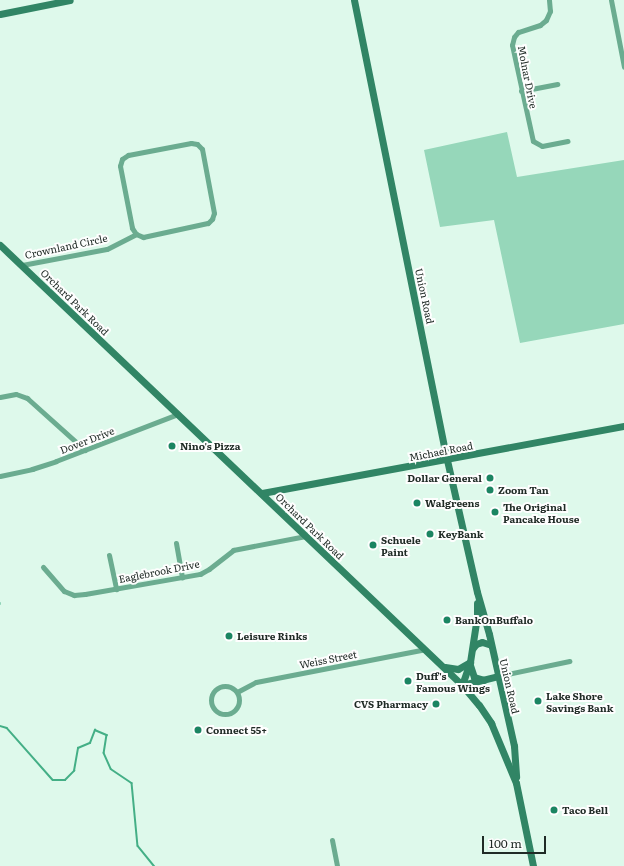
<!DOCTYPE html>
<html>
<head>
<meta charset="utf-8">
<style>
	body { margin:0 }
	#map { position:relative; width:624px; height:866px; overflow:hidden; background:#def9eb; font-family:Literata,serif }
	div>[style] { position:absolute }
	.green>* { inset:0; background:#96d7ba }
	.stream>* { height:1.5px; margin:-0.75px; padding:0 0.75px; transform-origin:0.75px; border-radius:0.75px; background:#44af86 }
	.street>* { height:5px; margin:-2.5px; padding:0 2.5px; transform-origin:2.5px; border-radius:2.5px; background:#6bac90 }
	.street>.ring { margin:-2.5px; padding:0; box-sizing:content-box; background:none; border:5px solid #6bac90; border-radius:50% }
	.secondary>* { height:7px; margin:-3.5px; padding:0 3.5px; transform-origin:3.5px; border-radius:3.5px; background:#318565 }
	.dots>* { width:11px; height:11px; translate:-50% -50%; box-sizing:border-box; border:2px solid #fefefe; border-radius:50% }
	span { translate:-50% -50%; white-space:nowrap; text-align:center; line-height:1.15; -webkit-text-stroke:4px #fefefe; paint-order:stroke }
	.street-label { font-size:10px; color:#202b26 }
	.poi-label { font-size:10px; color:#202b26; font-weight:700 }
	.left { translate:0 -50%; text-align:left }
	.right { translate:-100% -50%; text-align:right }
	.scale { position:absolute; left:482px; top:836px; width:64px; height:18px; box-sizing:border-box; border:2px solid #202b26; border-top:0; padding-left:5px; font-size:12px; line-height:14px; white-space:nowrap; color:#202b26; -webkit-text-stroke:3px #fefefe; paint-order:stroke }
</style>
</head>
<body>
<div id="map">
	<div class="green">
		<i style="clip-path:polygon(507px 132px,517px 177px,624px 160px,624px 324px,520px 343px,494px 220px,440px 227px,424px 150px)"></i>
	</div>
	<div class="stream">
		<i style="left:0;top:603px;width:1px;rotate:90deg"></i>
		<i style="left:0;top:726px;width:7px;rotate:16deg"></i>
		<i style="left:7px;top:728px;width:69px;rotate:48.5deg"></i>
		<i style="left:53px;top:780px;width:12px"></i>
		<i style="left:65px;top:780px;width:13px;rotate:-45deg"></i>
		<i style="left:74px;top:771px;width:23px;rotate:-80deg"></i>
		<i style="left:78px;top:748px;width:13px;rotate:-23deg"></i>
		<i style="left:90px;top:743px;width:14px;rotate:-69deg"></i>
		<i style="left:95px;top:730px;width:13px;rotate:23deg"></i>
		<i style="left:107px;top:735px;width:18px;rotate:99deg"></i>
		<i style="left:104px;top:753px;width:17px;rotate:66deg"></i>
		<i style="left:111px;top:769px;width:25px;rotate:34deg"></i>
		<i style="left:132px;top:783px;width:63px;rotate:84.6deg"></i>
		<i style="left:138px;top:846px;width:26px;rotate:51deg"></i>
	</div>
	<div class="street">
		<i style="left:549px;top:0;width:11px;rotate:85deg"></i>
		<i style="left:550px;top:11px;width:10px;rotate:114deg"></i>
		<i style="left:546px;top:20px;width:8px;rotate:140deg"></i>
		<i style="left:540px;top:25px;width:23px;rotate:162deg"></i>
		<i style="left:518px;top:32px;width:6px;rotate:129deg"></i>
		<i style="left:514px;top:37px;width:8px;rotate:104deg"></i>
		<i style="left:512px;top:45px;width:98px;rotate:77.7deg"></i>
		<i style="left:533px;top:141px;width:10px;rotate:29deg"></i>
		<i style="left:542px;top:146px;width:26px;rotate:-11deg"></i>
		<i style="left:611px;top:0;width:68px;rotate:79deg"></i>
		<i style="left:521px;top:91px;width:37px;rotate:-11deg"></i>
		<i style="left:22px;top:265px;width:86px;rotate:-10.7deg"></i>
		<i style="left:107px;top:249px;width:33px;rotate:-27deg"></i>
		<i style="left:136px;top:234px;width:8px;rotate:23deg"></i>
		<i style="left:143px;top:237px;width:66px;rotate:-12.2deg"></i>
		<i style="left:208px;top:223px;width:6px;rotate:-45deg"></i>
		<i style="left:212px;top:219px;width:6px;rotate:-72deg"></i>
		<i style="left:214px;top:213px;width:65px;rotate:-100.6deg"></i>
		<i style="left:202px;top:149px;width:7px;rotate:-135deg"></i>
		<i style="left:197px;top:144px;width:6px;rotate:-171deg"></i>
		<i style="left:191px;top:143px;width:64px;rotate:169.2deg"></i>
		<i style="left:128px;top:155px;width:7px;rotate:146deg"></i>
		<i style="left:122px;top:159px;width:7px;rotate:106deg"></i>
		<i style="left:120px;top:166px;width:63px;rotate:79deg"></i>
		<i style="left:132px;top:228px;width:7px;rotate:56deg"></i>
		<i style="left:0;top:397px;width:16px;rotate:-11deg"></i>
		<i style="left:16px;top:394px;width:12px;rotate:20deg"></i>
		<i style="left:27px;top:398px;width:78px;rotate:41.9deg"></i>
		<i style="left:0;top:476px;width:33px;rotate:-12deg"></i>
		<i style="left:32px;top:469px;width:25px;rotate:-18deg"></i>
		<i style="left:56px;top:461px;width:131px;rotate:-21.1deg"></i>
		<i style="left:176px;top:543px;width:35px;rotate:80deg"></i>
		<i style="left:109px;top:555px;width:35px;rotate:78deg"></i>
		<i style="left:43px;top:567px;width:32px;rotate:49deg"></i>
		<i style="left:64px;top:591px;width:11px;rotate:22deg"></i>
		<i style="left:74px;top:595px;width:11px;rotate:-5deg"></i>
		<i style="left:85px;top:594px;width:117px;rotate:-9.9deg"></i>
		<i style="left:200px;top:574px;width:10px;rotate:-29deg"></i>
		<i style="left:209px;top:569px;width:31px;rotate:-38deg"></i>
		<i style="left:233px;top:550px;width:74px;rotate:-10.9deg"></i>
		<i style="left:498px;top:676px;width:73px;rotate:-11.9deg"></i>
		<i class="ring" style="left:211px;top:686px;width:23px;height:23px"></i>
		<i style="left:237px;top:692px;width:21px;rotate:-28deg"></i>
		<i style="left:256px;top:682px;width:172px;rotate:-11deg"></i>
		<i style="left:332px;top:840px;width:26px;rotate:79deg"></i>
	</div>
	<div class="secondary">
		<i style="left:354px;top:0;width:469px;rotate:78.6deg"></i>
		<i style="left:447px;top:460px;width:135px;rotate:77.2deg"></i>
		<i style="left:477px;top:592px;width:44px;rotate:74.1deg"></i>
		<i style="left:489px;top:634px;width:115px;rotate:77.4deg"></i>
		<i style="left:514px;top:746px;width:31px;rotate:86deg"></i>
		<i style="left:0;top:14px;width:71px;rotate:-11.3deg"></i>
		<i style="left:0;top:245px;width:638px;rotate:43.6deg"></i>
		<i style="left:462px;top:685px;width:26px;rotate:50deg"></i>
		<i style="left:479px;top:705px;width:22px;rotate:56deg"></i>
		<i style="left:491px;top:723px;width:65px;rotate:67.4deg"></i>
		<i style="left:516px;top:783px;width:85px;rotate:78.4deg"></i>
		<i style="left:262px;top:493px;width:368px;rotate:-10.5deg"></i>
		<i style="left:473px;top:648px;width:5px;rotate:-53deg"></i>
		<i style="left:476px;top:644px;width:6px;rotate:-18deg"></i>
		<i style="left:482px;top:642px;width:9px;rotate:18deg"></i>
		<i style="left:470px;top:665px;width:13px;rotate:72deg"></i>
		<i style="left:474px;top:677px;width:10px;rotate:17deg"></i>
		<i style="left:445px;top:667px;width:13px;rotate:9deg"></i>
		<i style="left:458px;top:669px;width:14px;rotate:-30deg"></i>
		<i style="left:462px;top:685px;width:24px;rotate:-71deg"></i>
		<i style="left:470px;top:662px;width:47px;rotate:-81.3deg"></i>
		<i style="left:477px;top:616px;width:13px;rotate:-90deg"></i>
		<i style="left:462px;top:685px;width:37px;rotate:-14deg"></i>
	</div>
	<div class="dots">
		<i style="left:172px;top:446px;background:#1b8562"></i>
		<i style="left:490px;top:478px;background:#1b8562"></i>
		<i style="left:490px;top:490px;background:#1b8562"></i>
		<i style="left:417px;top:503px;background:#1b8562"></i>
		<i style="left:495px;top:512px;background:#1b8562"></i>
		<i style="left:430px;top:534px;background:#1b8562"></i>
		<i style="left:373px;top:545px;background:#1b8562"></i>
		<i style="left:447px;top:620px;background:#1b8562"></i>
		<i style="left:229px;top:636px;background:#1b8562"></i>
		<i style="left:408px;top:681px;background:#1b8562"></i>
		<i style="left:538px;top:701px;background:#1b8562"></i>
		<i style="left:436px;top:704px;background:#1b8562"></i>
		<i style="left:198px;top:730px;background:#1b8562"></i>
		<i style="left:554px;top:810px;background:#1b8562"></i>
	</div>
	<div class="street-label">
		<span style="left:528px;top:77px;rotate:79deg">Molnar Drive</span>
		<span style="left:66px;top:246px;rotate:-12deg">Crownland Circle</span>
		<span style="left:425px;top:296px;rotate:78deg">Union Road</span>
		<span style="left:75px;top:302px;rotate:44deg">Orchard Park Road</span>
		<span style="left:87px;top:440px;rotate:-21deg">Dover Drive</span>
		<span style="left:441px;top:451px;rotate:-11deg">Michael Road</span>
		<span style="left:310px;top:526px;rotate:44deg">Orchard Park Road</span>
		<span style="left:159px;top:571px;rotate:-11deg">Eaglebrook Drive</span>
		<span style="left:328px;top:659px;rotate:-11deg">Weiss Street</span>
		<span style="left:510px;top:686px;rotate:77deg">Union Road</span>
	</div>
	<div class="poi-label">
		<span class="left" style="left:180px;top:446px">Nino's Pizza</span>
		<span class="right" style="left:482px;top:478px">Dollar General</span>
		<span class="left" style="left:498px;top:490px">Zoom Tan</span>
		<span class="left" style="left:425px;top:503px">Walgreens</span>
		<span class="left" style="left:503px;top:512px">The Original<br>Pancake House</span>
		<span class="left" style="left:438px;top:534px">KeyBank</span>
		<span class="left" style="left:381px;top:545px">Schuele<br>Paint</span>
		<span class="left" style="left:455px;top:620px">BankOnBuffalo</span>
		<span class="left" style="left:237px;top:636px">Leisure Rinks</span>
		<span class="left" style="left:416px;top:681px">Duff's<br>Famous Wings</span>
		<span class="left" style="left:546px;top:701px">Lake Shore<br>Savings Bank</span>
		<span class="right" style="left:428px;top:704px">CVS Pharmacy</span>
		<span class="left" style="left:206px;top:730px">Connect 55+</span>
		<span class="left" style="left:562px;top:810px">Taco Bell</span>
	</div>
	<div class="scale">100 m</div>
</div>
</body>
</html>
